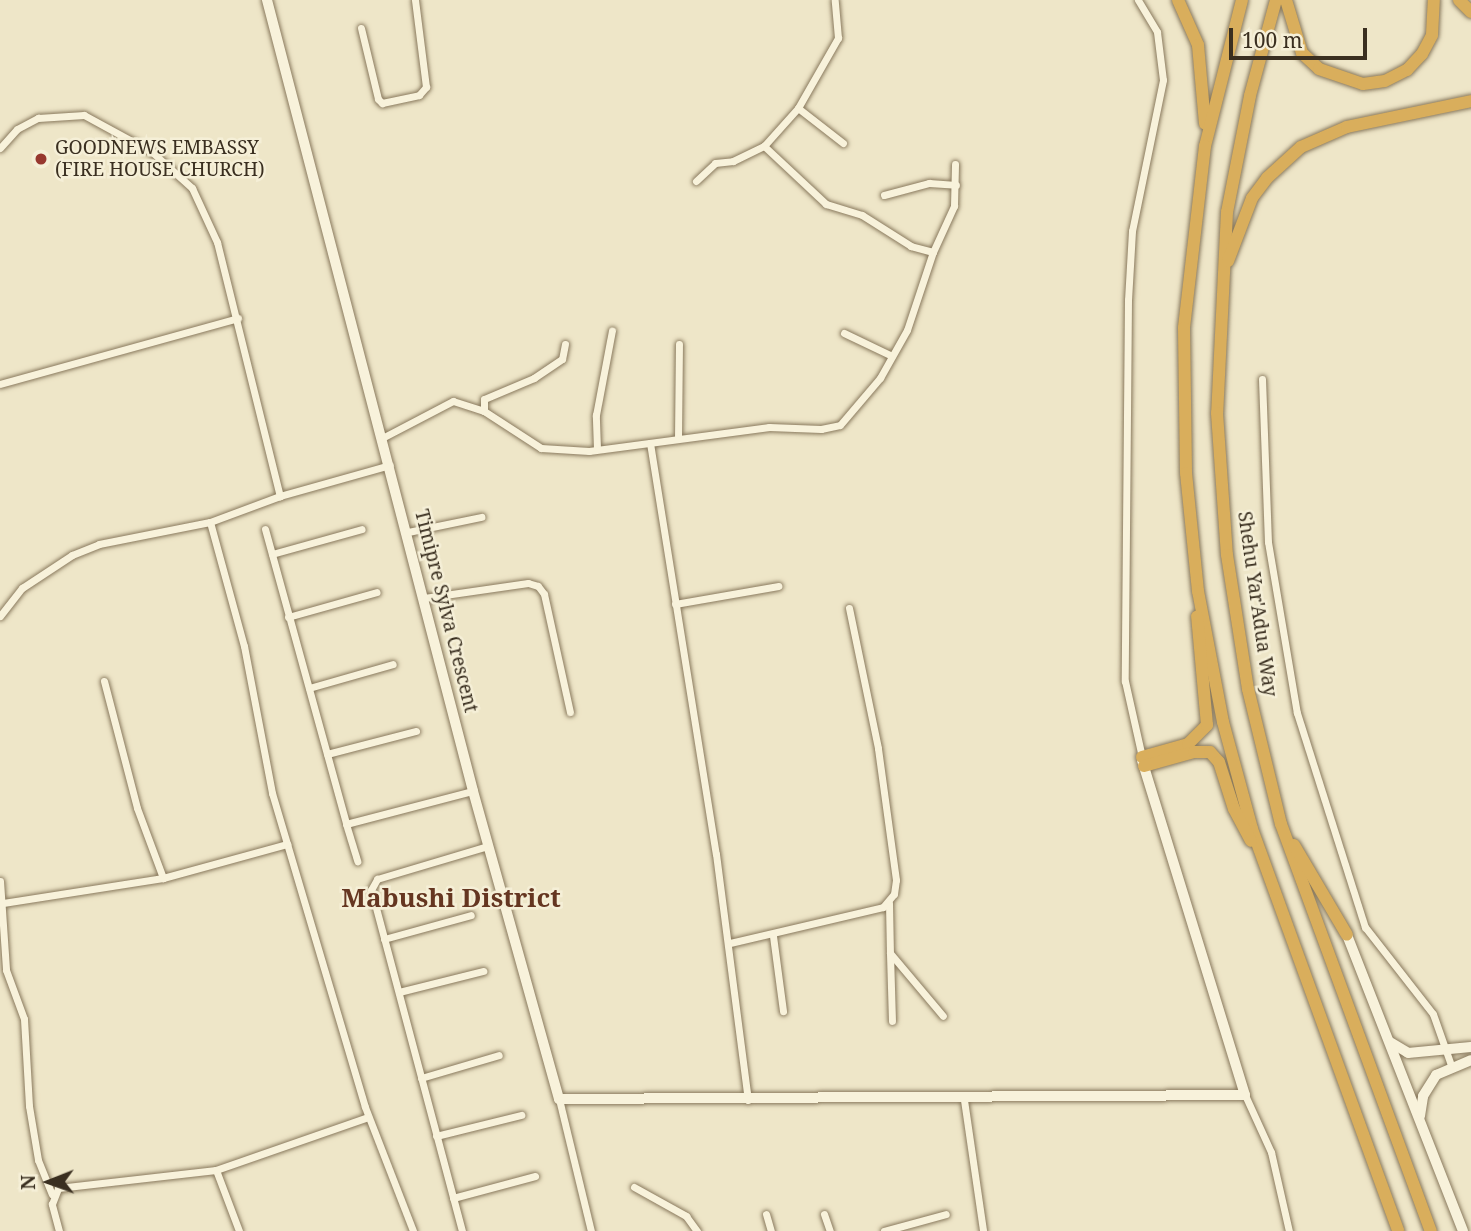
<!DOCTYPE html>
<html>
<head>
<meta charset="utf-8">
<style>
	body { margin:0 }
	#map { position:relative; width:1471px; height:1231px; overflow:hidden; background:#eee6c8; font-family:"Noto Serif",serif }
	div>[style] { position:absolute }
	.roads { filter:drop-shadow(0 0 2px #89795d) drop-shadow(0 0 2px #89795d) }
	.street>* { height:7px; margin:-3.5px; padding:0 3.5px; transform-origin:3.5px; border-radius:3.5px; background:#f8f2db }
	.secondary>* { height:10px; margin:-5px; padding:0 5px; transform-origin:5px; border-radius:5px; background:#f8f2db }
	.highway>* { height:12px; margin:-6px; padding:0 6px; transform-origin:6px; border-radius:6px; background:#d9ae5c }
	.dots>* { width:19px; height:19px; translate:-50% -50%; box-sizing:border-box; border:4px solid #f5efd7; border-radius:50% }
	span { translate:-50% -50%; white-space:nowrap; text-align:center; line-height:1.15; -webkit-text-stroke:5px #f5efd7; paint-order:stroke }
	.poi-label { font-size:19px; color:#3a2f20 }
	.left { translate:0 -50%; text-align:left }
	.street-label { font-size:19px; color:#3a2f20 }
	.district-label { font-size:26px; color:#653621; font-weight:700 }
	.north { position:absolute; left:14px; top:1147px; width:70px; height:70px; -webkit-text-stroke:5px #f5efd7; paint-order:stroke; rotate:269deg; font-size:19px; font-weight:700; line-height:28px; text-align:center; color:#3a2f20 }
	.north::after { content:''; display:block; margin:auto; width:24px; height:32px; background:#3a2f20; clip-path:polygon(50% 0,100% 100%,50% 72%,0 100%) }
	.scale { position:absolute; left:1229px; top:28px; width:138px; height:32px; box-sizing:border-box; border:4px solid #3a2f20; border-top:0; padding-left:9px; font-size:21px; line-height:24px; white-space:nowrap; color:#3a2f20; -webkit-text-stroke:5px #f5efd7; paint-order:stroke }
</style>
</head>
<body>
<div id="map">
	<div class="roads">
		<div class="street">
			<i style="left:1138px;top:0;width:37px;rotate:59deg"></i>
			<i style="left:1157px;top:32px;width:48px;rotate:82.9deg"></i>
			<i style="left:1163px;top:80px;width:154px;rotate:101.6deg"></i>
			<i style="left:1132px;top:231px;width:69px;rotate:93.3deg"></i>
			<i style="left:1128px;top:300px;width:381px;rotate:90.5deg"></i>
			<i style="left:1125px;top:681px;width:78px;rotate:77.4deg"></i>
			<i style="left:361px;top:28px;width:73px;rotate:76.5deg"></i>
			<i style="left:378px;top:99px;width:6px;rotate:45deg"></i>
			<i style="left:382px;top:103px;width:38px;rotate:-12deg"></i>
			<i style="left:419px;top:95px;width:11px;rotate:-49deg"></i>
			<i style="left:426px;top:87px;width:88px;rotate:-97.2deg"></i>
			<i style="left:798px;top:108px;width:57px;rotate:37.9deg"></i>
			<i style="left:0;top:148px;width:25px;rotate:-48deg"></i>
			<i style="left:17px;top:129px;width:24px;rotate:-28deg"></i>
			<i style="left:38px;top:118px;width:46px;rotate:-3.7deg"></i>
			<i style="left:84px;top:115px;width:77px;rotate:28.6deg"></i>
			<i style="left:152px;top:152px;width:54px;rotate:42deg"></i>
			<i style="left:192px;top:188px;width:60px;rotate:65.2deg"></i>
			<i style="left:217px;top:242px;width:262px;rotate:76.1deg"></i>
			<i style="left:696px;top:181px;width:26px;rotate:-43deg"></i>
			<i style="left:715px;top:163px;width:18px;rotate:-6deg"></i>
			<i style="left:733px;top:161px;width:34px;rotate:-26deg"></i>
			<i style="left:764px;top:146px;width:51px;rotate:-48.2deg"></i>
			<i style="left:798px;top:108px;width:81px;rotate:-60.3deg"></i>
			<i style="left:838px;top:38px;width:38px;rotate:-95deg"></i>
			<i style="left:884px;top:195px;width:47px;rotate:-14.9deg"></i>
			<i style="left:929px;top:183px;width:27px;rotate:4deg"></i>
			<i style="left:933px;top:252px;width:51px;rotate:-65.5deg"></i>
			<i style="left:954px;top:206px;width:42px;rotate:-88.6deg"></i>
			<i style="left:844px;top:333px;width:53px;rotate:25.6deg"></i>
			<i style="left:565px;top:344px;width:15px;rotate:101deg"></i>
			<i style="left:562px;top:359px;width:34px;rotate:146deg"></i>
			<i style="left:534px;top:378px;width:54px;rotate:157.2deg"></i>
			<i style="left:484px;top:399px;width:12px;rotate:90deg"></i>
			<i style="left:484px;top:411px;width:68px;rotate:33deg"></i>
			<i style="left:541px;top:448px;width:48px;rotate:3.6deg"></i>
			<i style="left:589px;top:451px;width:182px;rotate:-7.6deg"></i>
			<i style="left:769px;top:427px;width:52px;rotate:2.2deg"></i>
			<i style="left:821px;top:429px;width:19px;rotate:-12deg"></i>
			<i style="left:840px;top:425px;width:62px;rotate:-49.6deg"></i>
			<i style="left:880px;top:378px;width:55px;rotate:-60.6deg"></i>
			<i style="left:907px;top:330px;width:82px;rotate:-71.6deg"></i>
			<i style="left:933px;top:252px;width:23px;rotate:-165deg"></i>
			<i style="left:911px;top:246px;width:58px;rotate:-147.7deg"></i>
			<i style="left:862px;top:215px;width:38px;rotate:-163deg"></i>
			<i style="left:826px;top:204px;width:85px;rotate:-136.9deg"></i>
			<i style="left:1262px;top:379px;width:163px;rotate:87.9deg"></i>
			<i style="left:1268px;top:542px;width:173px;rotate:80.4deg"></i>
			<i style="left:1297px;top:713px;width:225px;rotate:72.4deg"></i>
			<i style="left:1365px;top:927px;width:110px;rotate:52deg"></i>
			<i style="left:1433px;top:1014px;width:54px;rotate:70.6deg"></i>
			<i style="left:0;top:384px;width:247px;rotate:-15.5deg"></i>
			<i style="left:384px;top:437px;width:78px;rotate:-27.6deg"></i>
			<i style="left:453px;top:401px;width:33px;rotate:18deg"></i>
			<i style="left:678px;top:438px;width:94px;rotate:-89.4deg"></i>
			<i style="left:650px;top:443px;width:416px;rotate:80.9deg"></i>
			<i style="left:716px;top:854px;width:248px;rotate:82.6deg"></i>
			<i style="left:597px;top:449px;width:34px;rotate:-92deg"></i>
			<i style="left:596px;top:415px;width:86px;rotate:-79.3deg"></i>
			<i style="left:210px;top:522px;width:129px;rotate:74.7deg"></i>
			<i style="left:244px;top:646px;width:150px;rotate:79.2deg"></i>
			<i style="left:272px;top:793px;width:327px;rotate:73.5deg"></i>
			<i style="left:365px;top:1107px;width:133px;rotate:68.8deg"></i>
			<i style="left:265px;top:529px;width:306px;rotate:74.6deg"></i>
			<i style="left:346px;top:824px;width:131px;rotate:-14.6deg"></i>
			<i style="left:408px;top:532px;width:75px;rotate:-11.6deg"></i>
			<i style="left:272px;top:554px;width:93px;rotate:-15.5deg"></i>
			<i style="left:424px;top:598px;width:105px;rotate:-8.2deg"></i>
			<i style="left:528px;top:583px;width:10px;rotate:17deg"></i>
			<i style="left:538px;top:586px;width:10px;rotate:53deg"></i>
			<i style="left:544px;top:594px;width:121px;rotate:77.6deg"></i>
			<i style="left:675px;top:604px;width:105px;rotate:-9.9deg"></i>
			<i style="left:0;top:616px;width:36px;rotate:-52deg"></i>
			<i style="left:22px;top:588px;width:60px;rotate:-33.4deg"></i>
			<i style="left:72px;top:555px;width:29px;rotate:-22deg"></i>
			<i style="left:99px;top:544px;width:113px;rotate:-11.2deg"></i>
			<i style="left:210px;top:522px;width:75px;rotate:-20.4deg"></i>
			<i style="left:280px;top:496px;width:114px;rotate:-15.7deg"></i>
			<i style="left:288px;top:617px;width:92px;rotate:-15.7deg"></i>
			<i style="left:104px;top:681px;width:131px;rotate:75.4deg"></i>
			<i style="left:137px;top:808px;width:75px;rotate:69.6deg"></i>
			<i style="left:309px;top:688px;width:87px;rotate:-15.9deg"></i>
			<i style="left:327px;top:754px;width:92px;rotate:-14.5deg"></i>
			<i style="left:346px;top:824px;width:39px;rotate:73deg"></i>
			<i style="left:0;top:881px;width:89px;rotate:86.1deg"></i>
			<i style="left:6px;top:970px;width:52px;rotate:69.8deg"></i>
			<i style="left:24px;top:1019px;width:87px;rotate:86.7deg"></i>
			<i style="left:29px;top:1106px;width:55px;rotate:80.5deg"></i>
			<i style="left:38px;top:1160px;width:37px;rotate:68deg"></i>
			<i style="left:3px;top:903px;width:162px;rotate:-8.9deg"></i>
			<i style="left:163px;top:878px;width:129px;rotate:-15.3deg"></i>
			<i style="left:889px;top:903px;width:50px;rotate:88.9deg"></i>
			<i style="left:890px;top:953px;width:82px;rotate:49.9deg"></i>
			<i style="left:773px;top:936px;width:76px;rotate:82.4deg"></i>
			<i style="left:384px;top:939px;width:90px;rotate:-15.4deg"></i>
			<i style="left:730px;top:943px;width:157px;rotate:-13.2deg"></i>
			<i style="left:883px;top:907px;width:17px;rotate:-50deg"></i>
			<i style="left:894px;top:894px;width:14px;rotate:-82deg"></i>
			<i style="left:896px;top:880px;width:133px;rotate:-97.8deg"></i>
			<i style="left:878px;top:748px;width:143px;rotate:-101.7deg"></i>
			<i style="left:890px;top:954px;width:67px;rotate:88.3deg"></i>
			<i style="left:399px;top:992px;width:87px;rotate:-14deg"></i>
			<i style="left:421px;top:1078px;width:81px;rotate:-16.4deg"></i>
			<i style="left:1245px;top:1095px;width:63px;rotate:65.5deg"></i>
			<i style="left:1271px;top:1152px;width:81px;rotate:77.2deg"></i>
			<i style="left:559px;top:1099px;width:136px;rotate:76.4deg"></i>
			<i style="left:964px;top:1100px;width:132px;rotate:81.7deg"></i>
			<i style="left:436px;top:1136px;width:88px;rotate:-13.9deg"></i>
			<i style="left:216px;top:1170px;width:65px;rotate:69.3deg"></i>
			<i style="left:634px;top:1187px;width:60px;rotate:29.1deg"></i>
			<i style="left:686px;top:1216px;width:19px;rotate:54deg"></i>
			<i style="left:453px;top:1198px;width:85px;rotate:-15deg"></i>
			<i style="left:766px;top:1214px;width:18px;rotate:74deg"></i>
			<i style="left:824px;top:1214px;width:18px;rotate:71deg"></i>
			<i style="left:59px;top:1231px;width:28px;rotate:-105deg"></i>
			<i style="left:52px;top:1204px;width:17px;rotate:-69deg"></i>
			<i style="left:58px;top:1188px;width:159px;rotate:-6.5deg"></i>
			<i style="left:216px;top:1170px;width:161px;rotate:-19.2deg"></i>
			<i style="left:462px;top:1231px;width:353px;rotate:-104.9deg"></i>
			<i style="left:371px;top:890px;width:13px;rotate:-61deg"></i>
			<i style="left:377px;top:879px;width:116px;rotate:-16.6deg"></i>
			<i style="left:884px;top:1231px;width:64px;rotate:-15.3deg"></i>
		</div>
		<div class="secondary">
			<i style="left:267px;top:0;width:817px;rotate:75.4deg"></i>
			<i style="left:473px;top:791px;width:320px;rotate:74.4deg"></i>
			<i style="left:559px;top:1099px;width:686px;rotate:-0.33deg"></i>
			<i style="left:1245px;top:1095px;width:350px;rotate:-107.1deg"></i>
			<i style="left:1347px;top:935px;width:318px;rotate:68.6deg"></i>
			<i style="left:1390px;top:1042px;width:21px;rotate:31deg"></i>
			<i style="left:1408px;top:1053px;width:63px;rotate:-5.4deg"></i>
			<i style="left:1420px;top:1116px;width:20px;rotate:-81deg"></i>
			<i style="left:1423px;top:1096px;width:25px;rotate:-58deg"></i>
			<i style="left:1436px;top:1075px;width:38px;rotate:-23deg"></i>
		</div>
		<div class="highway">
			<i style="left:1178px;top:0;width:49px;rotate:66deg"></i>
			<i style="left:1198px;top:45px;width:79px;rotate:84.9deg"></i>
			<i style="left:1242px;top:0;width:151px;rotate:104.2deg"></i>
			<i style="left:1205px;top:146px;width:183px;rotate:96.6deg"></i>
			<i style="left:1184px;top:328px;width:145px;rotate:89.2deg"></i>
			<i style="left:1186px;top:473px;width:119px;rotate:84.2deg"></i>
			<i style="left:1198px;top:591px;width:133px;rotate:79.2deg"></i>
			<i style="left:1223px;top:722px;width:111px;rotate:74.8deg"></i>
			<i style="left:1252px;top:829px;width:428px;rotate:70deg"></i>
			<i style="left:1276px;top:0;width:99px;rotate:105.2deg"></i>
			<i style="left:1250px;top:96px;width:118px;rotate:101.2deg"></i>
			<i style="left:1227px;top:212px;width:201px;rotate:92.8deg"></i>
			<i style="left:1217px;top:413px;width:142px;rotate:86deg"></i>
			<i style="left:1227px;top:555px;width:136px;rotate:81.1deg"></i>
			<i style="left:1248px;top:689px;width:139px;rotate:76.3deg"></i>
			<i style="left:1281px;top:824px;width:434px;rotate:69.8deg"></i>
			<i style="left:1286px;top:0;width:55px;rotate:73.2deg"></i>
			<i style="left:1302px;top:53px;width:23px;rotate:43deg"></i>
			<i style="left:1319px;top:69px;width:46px;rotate:18.8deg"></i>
			<i style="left:1363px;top:84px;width:22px;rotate:-8deg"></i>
			<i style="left:1385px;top:81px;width:25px;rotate:-27deg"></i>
			<i style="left:1407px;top:70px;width:22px;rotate:-47deg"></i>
			<i style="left:1422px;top:54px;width:21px;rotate:-62deg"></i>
			<i style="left:1432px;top:35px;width:35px;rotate:-87deg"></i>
			<i style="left:1459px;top:0;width:17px;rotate:45deg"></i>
			<i style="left:1228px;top:261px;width:67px;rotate:-69.1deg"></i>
			<i style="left:1252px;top:198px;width:25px;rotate:-53deg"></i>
			<i style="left:1267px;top:178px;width:46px;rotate:-42.4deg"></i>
			<i style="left:1301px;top:147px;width:50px;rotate:-23.5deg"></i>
			<i style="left:1347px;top:127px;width:127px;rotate:-11.8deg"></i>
			<i style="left:1142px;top:757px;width:48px;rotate:-15.8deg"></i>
			<i style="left:1188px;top:744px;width:27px;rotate:-45deg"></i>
			<i style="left:1207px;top:725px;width:109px;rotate:-95.2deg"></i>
			<i style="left:1144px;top:766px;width:52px;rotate:-15.6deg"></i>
			<i style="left:1194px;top:752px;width:16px"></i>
			<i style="left:1210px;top:752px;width:13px;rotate:48deg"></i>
			<i style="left:1219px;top:762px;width:49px;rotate:72.3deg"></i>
			<i style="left:1234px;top:809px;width:36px;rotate:62deg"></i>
			<i style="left:1294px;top:845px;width:104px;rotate:59.5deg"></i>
		</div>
	</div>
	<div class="dots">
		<i style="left:41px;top:159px;background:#97382f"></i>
	</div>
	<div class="poi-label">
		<span class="left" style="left:55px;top:159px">GOODNEWS EMBASSY<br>(FIRE HOUSE CHURCH)</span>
	</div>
	<div class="street-label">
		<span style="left:1257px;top:604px;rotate:82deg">Shehu Yar'Adua Way</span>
		<span style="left:446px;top:611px;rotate:76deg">Timipre Sylva Crescent</span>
	</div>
	<div class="district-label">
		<span style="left:451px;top:898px">Mabushi District</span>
	</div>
	<div class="north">N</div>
	<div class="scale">100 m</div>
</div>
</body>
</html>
